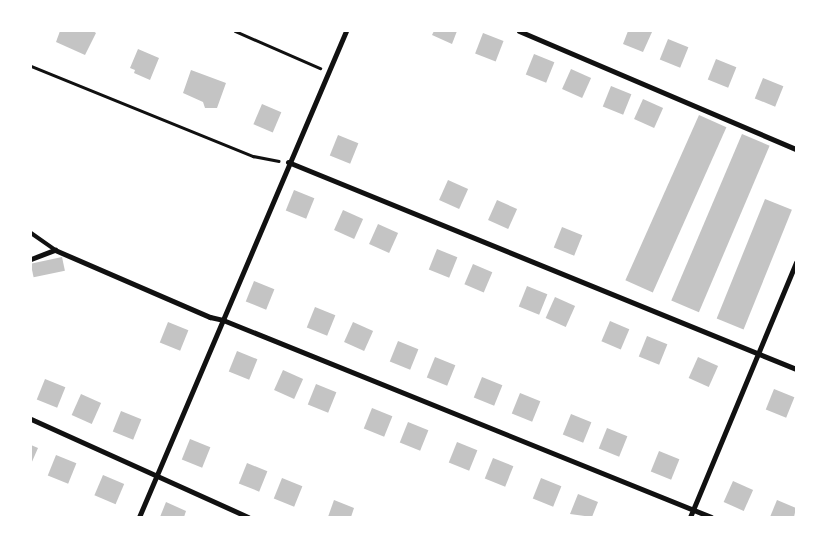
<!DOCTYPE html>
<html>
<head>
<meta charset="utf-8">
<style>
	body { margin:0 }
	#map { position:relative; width:827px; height:548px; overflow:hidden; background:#fff; font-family:Rubik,sans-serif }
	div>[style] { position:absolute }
	.building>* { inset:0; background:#c4c4c4; transform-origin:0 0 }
	.path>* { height:2.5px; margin:-1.25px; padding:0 1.25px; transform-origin:1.25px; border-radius:1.25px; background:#111 }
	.service>* { height:4px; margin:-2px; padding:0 2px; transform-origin:2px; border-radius:2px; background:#111 }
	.minor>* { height:5px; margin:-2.5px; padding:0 2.5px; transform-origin:2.5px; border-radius:2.5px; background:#111 }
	span { translate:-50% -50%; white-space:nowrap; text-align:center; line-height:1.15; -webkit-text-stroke:4px #fff; paint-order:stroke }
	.frame { position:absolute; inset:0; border:32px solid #fff; pointer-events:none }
</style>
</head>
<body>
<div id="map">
	<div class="building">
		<i style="clip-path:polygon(60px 31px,93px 31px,96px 33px,85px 55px,56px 42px)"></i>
		<i style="clip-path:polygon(434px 31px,457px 31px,452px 44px,432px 35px)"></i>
		<i style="clip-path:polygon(628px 31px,652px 32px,643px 52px,623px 44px)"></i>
		<i style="left:483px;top:33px;width:22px;height:22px;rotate:21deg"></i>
		<i style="left:668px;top:39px;width:22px;height:22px;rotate:22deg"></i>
		<i style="clip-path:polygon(138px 49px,159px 58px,150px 80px,134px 73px,135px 70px,130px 68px)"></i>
		<i style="left:534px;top:54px;width:22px;height:22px;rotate:22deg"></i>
		<i style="left:716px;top:59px;width:22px;height:22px;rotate:22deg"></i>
		<i style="left:571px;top:69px;width:22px;height:22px;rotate:24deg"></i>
		<i style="clip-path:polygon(191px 70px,226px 83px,217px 108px,205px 108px,203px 102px,183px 93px)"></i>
		<i style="left:763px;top:78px;width:22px;height:22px;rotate:22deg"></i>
		<i style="left:611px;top:86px;width:22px;height:22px;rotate:22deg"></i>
		<i style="left:643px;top:99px;width:22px;height:22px;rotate:24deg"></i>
		<i style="left:262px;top:104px;width:21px;height:22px;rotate:23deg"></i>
		<i style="left:699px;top:115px;width:30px;height:181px;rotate:24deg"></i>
		<i style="left:742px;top:134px;width:30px;height:181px;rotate:23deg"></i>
		<i style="left:338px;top:135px;width:22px;height:22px;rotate:22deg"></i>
		<i style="left:448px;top:180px;width:22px;height:22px;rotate:24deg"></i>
		<i style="left:294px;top:190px;width:22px;height:22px;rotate:22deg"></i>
		<i style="left:765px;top:199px;width:29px;height:129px;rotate:22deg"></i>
		<i style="left:497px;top:200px;width:22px;height:22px;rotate:24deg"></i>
		<i style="left:343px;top:210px;width:22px;height:22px;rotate:24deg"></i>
		<i style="left:378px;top:224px;width:22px;height:22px;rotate:24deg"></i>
		<i style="left:562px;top:227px;width:22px;height:22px;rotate:22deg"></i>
		<i style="left:437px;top:249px;width:22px;height:22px;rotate:22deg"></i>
		<i style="left:62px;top:257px;width:14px;height:32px;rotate:78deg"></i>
		<i style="left:473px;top:264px;width:21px;height:22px;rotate:23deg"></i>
		<i style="left:254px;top:281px;width:22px;height:22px;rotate:22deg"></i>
		<i style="left:527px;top:286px;width:22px;height:22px;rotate:22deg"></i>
		<i style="left:555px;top:297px;width:22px;height:23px;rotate:24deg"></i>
		<i style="left:315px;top:307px;width:22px;height:22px;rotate:22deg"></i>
		<i style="left:610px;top:321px;width:21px;height:22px;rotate:23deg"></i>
		<i style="left:168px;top:322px;width:22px;height:22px;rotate:22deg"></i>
		<i style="left:353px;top:322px;width:22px;height:22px;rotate:24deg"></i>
		<i style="left:647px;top:336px;width:22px;height:22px;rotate:22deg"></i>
		<i style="left:398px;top:341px;width:22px;height:22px;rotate:22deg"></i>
		<i style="left:237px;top:351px;width:22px;height:22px;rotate:22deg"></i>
		<i style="left:435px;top:357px;width:22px;height:22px;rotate:22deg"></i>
		<i style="left:698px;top:357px;width:22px;height:23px;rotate:24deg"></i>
		<i style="left:283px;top:370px;width:22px;height:22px;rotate:24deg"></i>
		<i style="left:482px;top:377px;width:22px;height:22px;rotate:22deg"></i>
		<i style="left:45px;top:379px;width:22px;height:22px;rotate:22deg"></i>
		<i style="left:316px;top:384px;width:22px;height:22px;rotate:22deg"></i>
		<i style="left:774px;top:389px;width:22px;height:22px;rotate:22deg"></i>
		<i style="left:520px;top:393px;width:22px;height:22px;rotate:22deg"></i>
		<i style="left:81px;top:394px;width:22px;height:23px;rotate:24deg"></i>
		<i style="left:372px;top:408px;width:22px;height:22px;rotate:22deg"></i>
		<i style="left:121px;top:411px;width:22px;height:22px;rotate:22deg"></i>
		<i style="left:571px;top:414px;width:22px;height:22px;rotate:22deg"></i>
		<i style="left:408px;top:422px;width:22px;height:22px;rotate:22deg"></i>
		<i style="left:607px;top:428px;width:22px;height:22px;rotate:22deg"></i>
		<i style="left:190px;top:439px;width:22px;height:22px;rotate:22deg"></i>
		<i style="left:457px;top:442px;width:22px;height:22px;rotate:22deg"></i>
		<i style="clip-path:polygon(31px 445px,38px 448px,31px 464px)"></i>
		<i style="left:659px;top:451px;width:22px;height:22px;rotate:22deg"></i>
		<i style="left:56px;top:455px;width:22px;height:22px;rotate:22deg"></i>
		<i style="left:493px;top:458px;width:22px;height:22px;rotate:22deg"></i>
		<i style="left:247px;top:463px;width:22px;height:22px;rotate:22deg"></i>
		<i style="left:103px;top:475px;width:23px;height:22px;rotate:23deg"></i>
		<i style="left:282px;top:478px;width:22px;height:22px;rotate:22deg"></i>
		<i style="left:541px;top:478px;width:22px;height:22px;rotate:22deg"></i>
		<i style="left:733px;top:481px;width:22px;height:23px;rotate:24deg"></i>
		<i style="clip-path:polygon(578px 494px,598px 502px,592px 517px,570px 514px)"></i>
		<i style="clip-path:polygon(334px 500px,354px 508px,351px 517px,328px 517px)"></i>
		<i style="clip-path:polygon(777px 500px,796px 508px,794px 517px,770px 517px)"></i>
		<i style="clip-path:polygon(166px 502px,186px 511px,184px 517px,160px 517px)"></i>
	</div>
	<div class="path">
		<i style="left:235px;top:31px;width:93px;rotate:23.5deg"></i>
		<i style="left:31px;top:66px;width:240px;rotate:22.1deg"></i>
		<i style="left:253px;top:156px;width:26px;rotate:11deg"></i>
	</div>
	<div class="service">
		<i style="left:31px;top:233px;width:29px;rotate:35deg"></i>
	</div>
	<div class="minor">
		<i style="left:519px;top:31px;width:301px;rotate:23.1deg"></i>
		<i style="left:288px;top:162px;width:549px;rotate:22.17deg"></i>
		<i style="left:31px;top:259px;width:26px;rotate:-21deg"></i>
		<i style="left:55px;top:250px;width:169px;rotate:23.4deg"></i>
		<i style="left:210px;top:317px;width:13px;rotate:13deg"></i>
		<i style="left:223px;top:320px;width:526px;rotate:21.98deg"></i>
		<i style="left:31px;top:419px;width:238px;rotate:24.3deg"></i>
		<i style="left:139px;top:517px;width:528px;rotate:-66.93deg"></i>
		<i style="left:690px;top:517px;width:276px;rotate:-67.4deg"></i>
	</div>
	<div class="frame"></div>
</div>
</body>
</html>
